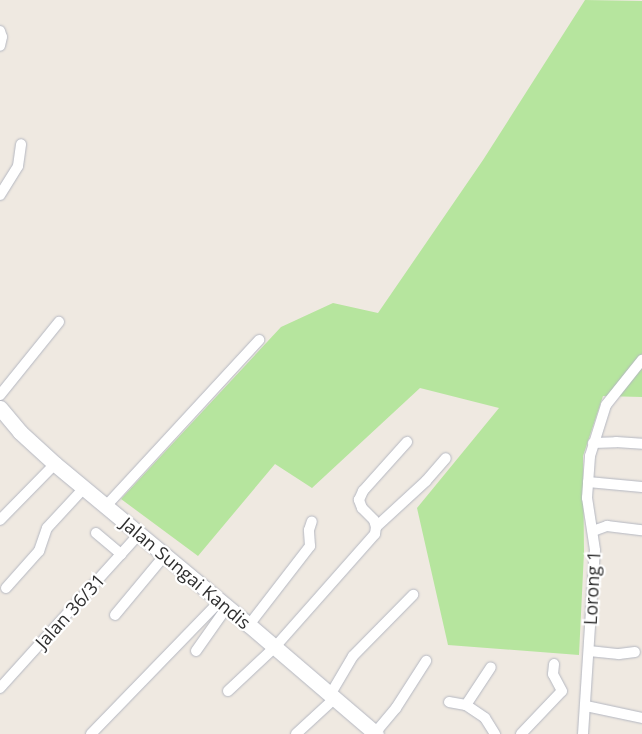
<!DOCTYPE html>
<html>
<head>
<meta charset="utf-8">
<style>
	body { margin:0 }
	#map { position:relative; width:642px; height:734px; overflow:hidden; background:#efe9e1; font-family:"Open Sans",sans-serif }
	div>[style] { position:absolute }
	.green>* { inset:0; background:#b6e59e }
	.roads { filter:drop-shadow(0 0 1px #b4b7c1) drop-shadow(0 0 1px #b4b7c1) }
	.street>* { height:10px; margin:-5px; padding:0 5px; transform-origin:5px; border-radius:5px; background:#fff }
	.secondary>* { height:15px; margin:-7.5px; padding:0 7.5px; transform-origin:7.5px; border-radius:7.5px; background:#fff }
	span { translate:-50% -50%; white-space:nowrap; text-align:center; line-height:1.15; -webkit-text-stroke:4.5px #fff; paint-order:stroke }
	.street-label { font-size:18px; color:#2e2e2e }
</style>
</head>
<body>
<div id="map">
	<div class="green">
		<i style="clip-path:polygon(585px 0,642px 1px,642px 397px,603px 396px,583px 456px,584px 552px,579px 655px,448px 645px,417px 508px,499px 408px,420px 388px,312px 488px,275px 464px,198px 556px,121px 499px,281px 327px,333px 303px,378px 313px,483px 160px)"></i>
	</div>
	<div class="roads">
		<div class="street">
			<i style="left:0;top:31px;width:6px;rotate:72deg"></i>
			<i style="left:2px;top:37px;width:9px;rotate:103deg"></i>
			<i style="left:0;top:195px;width:34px;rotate:-58deg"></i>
			<i style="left:18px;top:166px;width:22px;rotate:-82deg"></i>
			<i style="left:0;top:395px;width:94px;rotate:-51.1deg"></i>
			<i style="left:593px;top:443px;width:23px;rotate:-2deg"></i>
			<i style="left:616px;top:442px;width:26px;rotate:4deg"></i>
			<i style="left:588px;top:482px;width:54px;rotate:5.3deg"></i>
			<i style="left:106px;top:506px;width:226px;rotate:-47.3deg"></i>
			<i style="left:0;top:520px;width:78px;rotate:-45.5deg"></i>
			<i style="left:376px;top:527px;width:68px;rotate:-42.6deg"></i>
			<i style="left:426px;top:481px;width:30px;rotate:-49deg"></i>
			<i style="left:593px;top:531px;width:15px;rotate:-20deg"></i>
			<i style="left:607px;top:526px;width:35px;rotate:7deg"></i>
			<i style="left:96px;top:533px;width:33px;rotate:40deg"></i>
			<i style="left:6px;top:588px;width:50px;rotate:-48.3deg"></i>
			<i style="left:39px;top:551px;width:24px;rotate:-71deg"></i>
			<i style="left:47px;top:528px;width:54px;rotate:-47.2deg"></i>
			<i style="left:115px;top:615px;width:78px;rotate:-50.2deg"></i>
			<i style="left:249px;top:625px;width:100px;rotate:-52.3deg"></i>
			<i style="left:310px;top:546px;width:16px;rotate:-94deg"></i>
			<i style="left:309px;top:530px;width:9px;rotate:-72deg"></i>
			<i style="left:196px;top:651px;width:54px;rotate:-54.8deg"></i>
			<i style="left:589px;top:651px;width:30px;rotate:6deg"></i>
			<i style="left:619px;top:654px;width:16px;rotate:-7deg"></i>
			<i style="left:0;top:688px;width:207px;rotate:-47.9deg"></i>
			<i style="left:228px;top:691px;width:64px;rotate:-43.1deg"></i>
			<i style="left:275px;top:647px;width:151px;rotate:-48.5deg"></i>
			<i style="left:375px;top:534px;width:7px;rotate:-82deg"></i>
			<i style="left:376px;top:527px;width:7px;rotate:-106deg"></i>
			<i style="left:374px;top:520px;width:17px;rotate:-135deg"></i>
			<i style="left:362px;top:508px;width:9px;rotate:-111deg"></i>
			<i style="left:359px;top:500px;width:10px;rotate:-66deg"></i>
			<i style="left:363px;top:491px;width:66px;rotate:-48.1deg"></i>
			<i style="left:330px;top:695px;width:45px;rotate:-59.5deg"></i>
			<i style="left:353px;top:656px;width:86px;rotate:-45.5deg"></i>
			<i style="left:449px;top:702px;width:17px;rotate:10deg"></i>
			<i style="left:466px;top:705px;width:23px;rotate:34deg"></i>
			<i style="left:485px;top:718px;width:19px;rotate:58deg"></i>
			<i style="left:466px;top:705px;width:45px;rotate:-56.7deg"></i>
			<i style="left:586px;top:706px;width:57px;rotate:12.1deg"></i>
			<i style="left:375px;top:733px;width:33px;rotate:-50deg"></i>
			<i style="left:396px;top:708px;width:56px;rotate:-57.4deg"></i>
			<i style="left:91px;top:734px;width:185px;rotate:-45.9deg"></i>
			<i style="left:296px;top:734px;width:52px;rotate:-42.6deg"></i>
			<i style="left:521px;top:734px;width:59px;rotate:-46.4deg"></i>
			<i style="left:562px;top:691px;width:19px;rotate:-118deg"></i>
			<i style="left:553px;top:674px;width:10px;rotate:-84deg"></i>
			<i style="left:583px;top:734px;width:184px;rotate:-86.3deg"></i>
			<i style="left:595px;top:550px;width:53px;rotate:-98.7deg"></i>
			<i style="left:587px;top:498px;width:42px;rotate:-85.9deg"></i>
			<i style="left:590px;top:456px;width:53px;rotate:-72.6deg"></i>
			<i style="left:606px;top:405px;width:58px;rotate:-51.3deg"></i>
		</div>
		<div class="secondary">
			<i style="left:0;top:408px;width:31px;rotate:50deg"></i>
			<i style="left:20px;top:432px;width:47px;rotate:42.4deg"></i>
			<i style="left:55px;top:464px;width:252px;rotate:39.7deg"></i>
			<i style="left:249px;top:625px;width:167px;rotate:40.6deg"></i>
		</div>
	</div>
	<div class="street-label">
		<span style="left:186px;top:573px;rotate:40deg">Jalan Sungai Kandis</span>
		<span style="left:592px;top:588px;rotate:-87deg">Lorong 1</span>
		<span style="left:70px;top:611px;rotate:-48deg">Jalan 36/31</span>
	</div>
</div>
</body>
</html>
